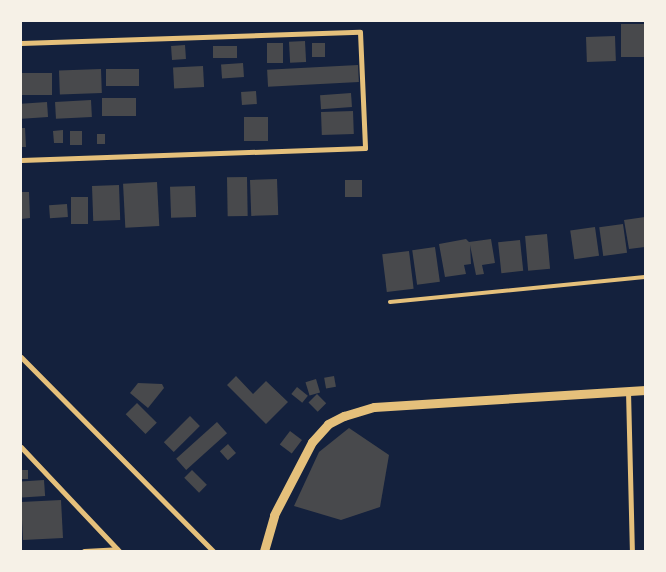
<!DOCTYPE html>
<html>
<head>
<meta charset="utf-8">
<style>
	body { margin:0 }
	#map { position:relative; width:666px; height:572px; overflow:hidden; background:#14213d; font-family:"Source Sans 3",sans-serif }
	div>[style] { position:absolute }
	.building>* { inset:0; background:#48494c; transform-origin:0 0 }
	.service>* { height:4px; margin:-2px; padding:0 2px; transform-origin:2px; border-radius:2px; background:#e5c07b }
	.minor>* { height:5px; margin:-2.5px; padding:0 2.5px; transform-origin:2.5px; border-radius:2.5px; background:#e5c07b }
	.tertiary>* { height:9px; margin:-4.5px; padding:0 4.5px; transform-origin:4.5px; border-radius:4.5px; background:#e5c07b }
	span { translate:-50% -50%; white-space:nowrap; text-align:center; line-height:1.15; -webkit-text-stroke:5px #f6f1e7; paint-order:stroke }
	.frame { position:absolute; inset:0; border:22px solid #f6f1e7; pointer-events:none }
</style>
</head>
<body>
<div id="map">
	<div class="building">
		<i style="left:645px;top:24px;width:33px;height:24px;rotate:90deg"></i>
		<i style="left:615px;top:36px;width:25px;height:29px;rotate:88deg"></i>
		<i style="left:305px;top:41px;width:21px;height:16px;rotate:87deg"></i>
		<i style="left:283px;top:43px;width:20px;height:16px;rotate:90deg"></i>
		<i style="left:325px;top:43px;width:14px;height:13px;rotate:90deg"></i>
		<i style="left:185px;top:45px;width:14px;height:14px;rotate:86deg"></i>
		<i style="left:237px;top:46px;width:12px;height:24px;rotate:90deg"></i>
		<i style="left:243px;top:63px;width:14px;height:22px;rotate:86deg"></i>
		<i style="left:358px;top:65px;width:17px;height:91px;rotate:87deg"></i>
		<i style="left:203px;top:66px;width:21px;height:30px;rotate:87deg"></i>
		<i style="left:101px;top:69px;width:24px;height:42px;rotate:88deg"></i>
		<i style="left:139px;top:69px;width:17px;height:33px;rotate:90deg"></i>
		<i style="left:52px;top:73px;width:22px;height:31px;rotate:90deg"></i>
		<i style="left:256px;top:91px;width:13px;height:15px;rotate:86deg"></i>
		<i style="left:351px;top:93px;width:14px;height:31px;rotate:86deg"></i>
		<i style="left:136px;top:98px;width:18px;height:34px;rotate:90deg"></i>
		<i style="left:91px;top:100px;width:17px;height:36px;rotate:87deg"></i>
		<i style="left:47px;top:102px;width:15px;height:26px;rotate:86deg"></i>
		<i style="left:353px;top:111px;width:23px;height:32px;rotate:88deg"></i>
		<i style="left:244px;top:117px;width:24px;height:24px"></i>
		<i style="clip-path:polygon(21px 128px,25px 128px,26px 147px,21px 147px)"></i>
		<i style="clip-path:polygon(63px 130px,63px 143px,54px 143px,53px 131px)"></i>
		<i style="left:70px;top:131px;width:12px;height:14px"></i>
		<i style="left:97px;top:134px;width:8px;height:10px"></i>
		<i style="left:247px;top:177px;width:39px;height:20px;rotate:89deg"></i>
		<i style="left:277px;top:179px;width:36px;height:27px;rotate:88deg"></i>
		<i style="left:362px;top:180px;width:17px;height:17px;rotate:90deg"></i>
		<i style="left:157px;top:182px;width:44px;height:34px;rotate:87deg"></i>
		<i style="left:119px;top:185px;width:35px;height:27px;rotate:88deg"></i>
		<i style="left:195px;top:186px;width:31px;height:25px;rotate:88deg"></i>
		<i style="clip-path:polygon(21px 192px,29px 192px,30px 218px,21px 219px)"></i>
		<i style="left:71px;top:197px;width:17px;height:27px"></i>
		<i style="left:67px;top:204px;width:13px;height:18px;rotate:86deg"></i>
		<i style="clip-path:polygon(645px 217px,645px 247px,629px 249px,624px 220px)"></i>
		<i style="left:623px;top:224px;width:29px;height:24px;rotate:82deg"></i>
		<i style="left:595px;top:227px;width:29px;height:25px;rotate:82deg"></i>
		<i style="left:547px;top:234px;width:35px;height:22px;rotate:85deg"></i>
		<i style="clip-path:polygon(466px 239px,469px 242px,491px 239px,495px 263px,482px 265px,484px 274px,476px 275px,470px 245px,471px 264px,464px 265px,466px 274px,445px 277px,439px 244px)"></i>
		<i style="left:520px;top:240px;width:31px;height:22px;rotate:84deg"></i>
		<i style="left:435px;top:247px;width:35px;height:23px;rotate:82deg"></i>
		<i style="left:409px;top:251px;width:38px;height:27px;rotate:83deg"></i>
		<i style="clip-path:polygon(236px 376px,253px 394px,266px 381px,288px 402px,266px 424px,227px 385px)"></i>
		<i style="left:334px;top:376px;width:11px;height:10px;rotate:80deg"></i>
		<i style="left:316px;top:379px;width:14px;height:11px;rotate:73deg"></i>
		<i style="clip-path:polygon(138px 383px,162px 384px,164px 388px,148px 408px,130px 393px)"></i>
		<i style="left:297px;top:387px;width:14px;height:9px;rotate:39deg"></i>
		<i style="left:317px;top:394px;width:13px;height:12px;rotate:45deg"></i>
		<i style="left:137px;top:403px;width:28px;height:16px;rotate:45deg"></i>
		<i style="left:190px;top:416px;width:14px;height:37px;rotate:45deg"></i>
		<i style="left:217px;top:422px;width:15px;height:55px;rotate:48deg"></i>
		<i style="clip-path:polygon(349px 428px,389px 455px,380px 507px,341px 520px,294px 506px,319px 452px)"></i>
		<i style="left:290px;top:431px;width:15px;height:17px;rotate:37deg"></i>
		<i style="left:228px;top:444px;width:12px;height:11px;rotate:48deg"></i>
		<i style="left:28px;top:470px;width:9px;height:7px;rotate:90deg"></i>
		<i style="left:192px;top:470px;width:21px;height:11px;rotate:45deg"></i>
		<i style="left:44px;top:480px;width:16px;height:23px;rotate:86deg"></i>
		<i style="left:61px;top:500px;width:38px;height:40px;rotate:87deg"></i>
	</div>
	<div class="service">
		<i style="left:390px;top:302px;width:256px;rotate:-5.6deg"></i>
	</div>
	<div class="minor">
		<i style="left:21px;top:43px;width:339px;rotate:-1.9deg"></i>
		<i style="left:360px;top:32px;width:116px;rotate:87.5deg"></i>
		<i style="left:365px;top:148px;width:344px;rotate:178deg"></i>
		<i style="left:21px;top:357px;width:273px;rotate:45.3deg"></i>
		<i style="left:628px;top:391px;width:160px;rotate:88.6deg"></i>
		<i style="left:21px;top:447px;width:143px;rotate:46.7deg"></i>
		<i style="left:84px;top:551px;width:33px;rotate:-3deg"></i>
	</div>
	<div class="tertiary">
		<i style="left:264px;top:551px;width:37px;rotate:-74deg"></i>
		<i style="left:274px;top:515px;width:82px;rotate:-62.5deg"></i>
		<i style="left:312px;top:442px;width:24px;rotate:-48deg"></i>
		<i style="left:328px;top:424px;width:18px;rotate:-27deg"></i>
		<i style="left:344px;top:416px;width:31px;rotate:-17deg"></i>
		<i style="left:374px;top:407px;width:272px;rotate:-3.6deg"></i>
	</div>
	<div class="frame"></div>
</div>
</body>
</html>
